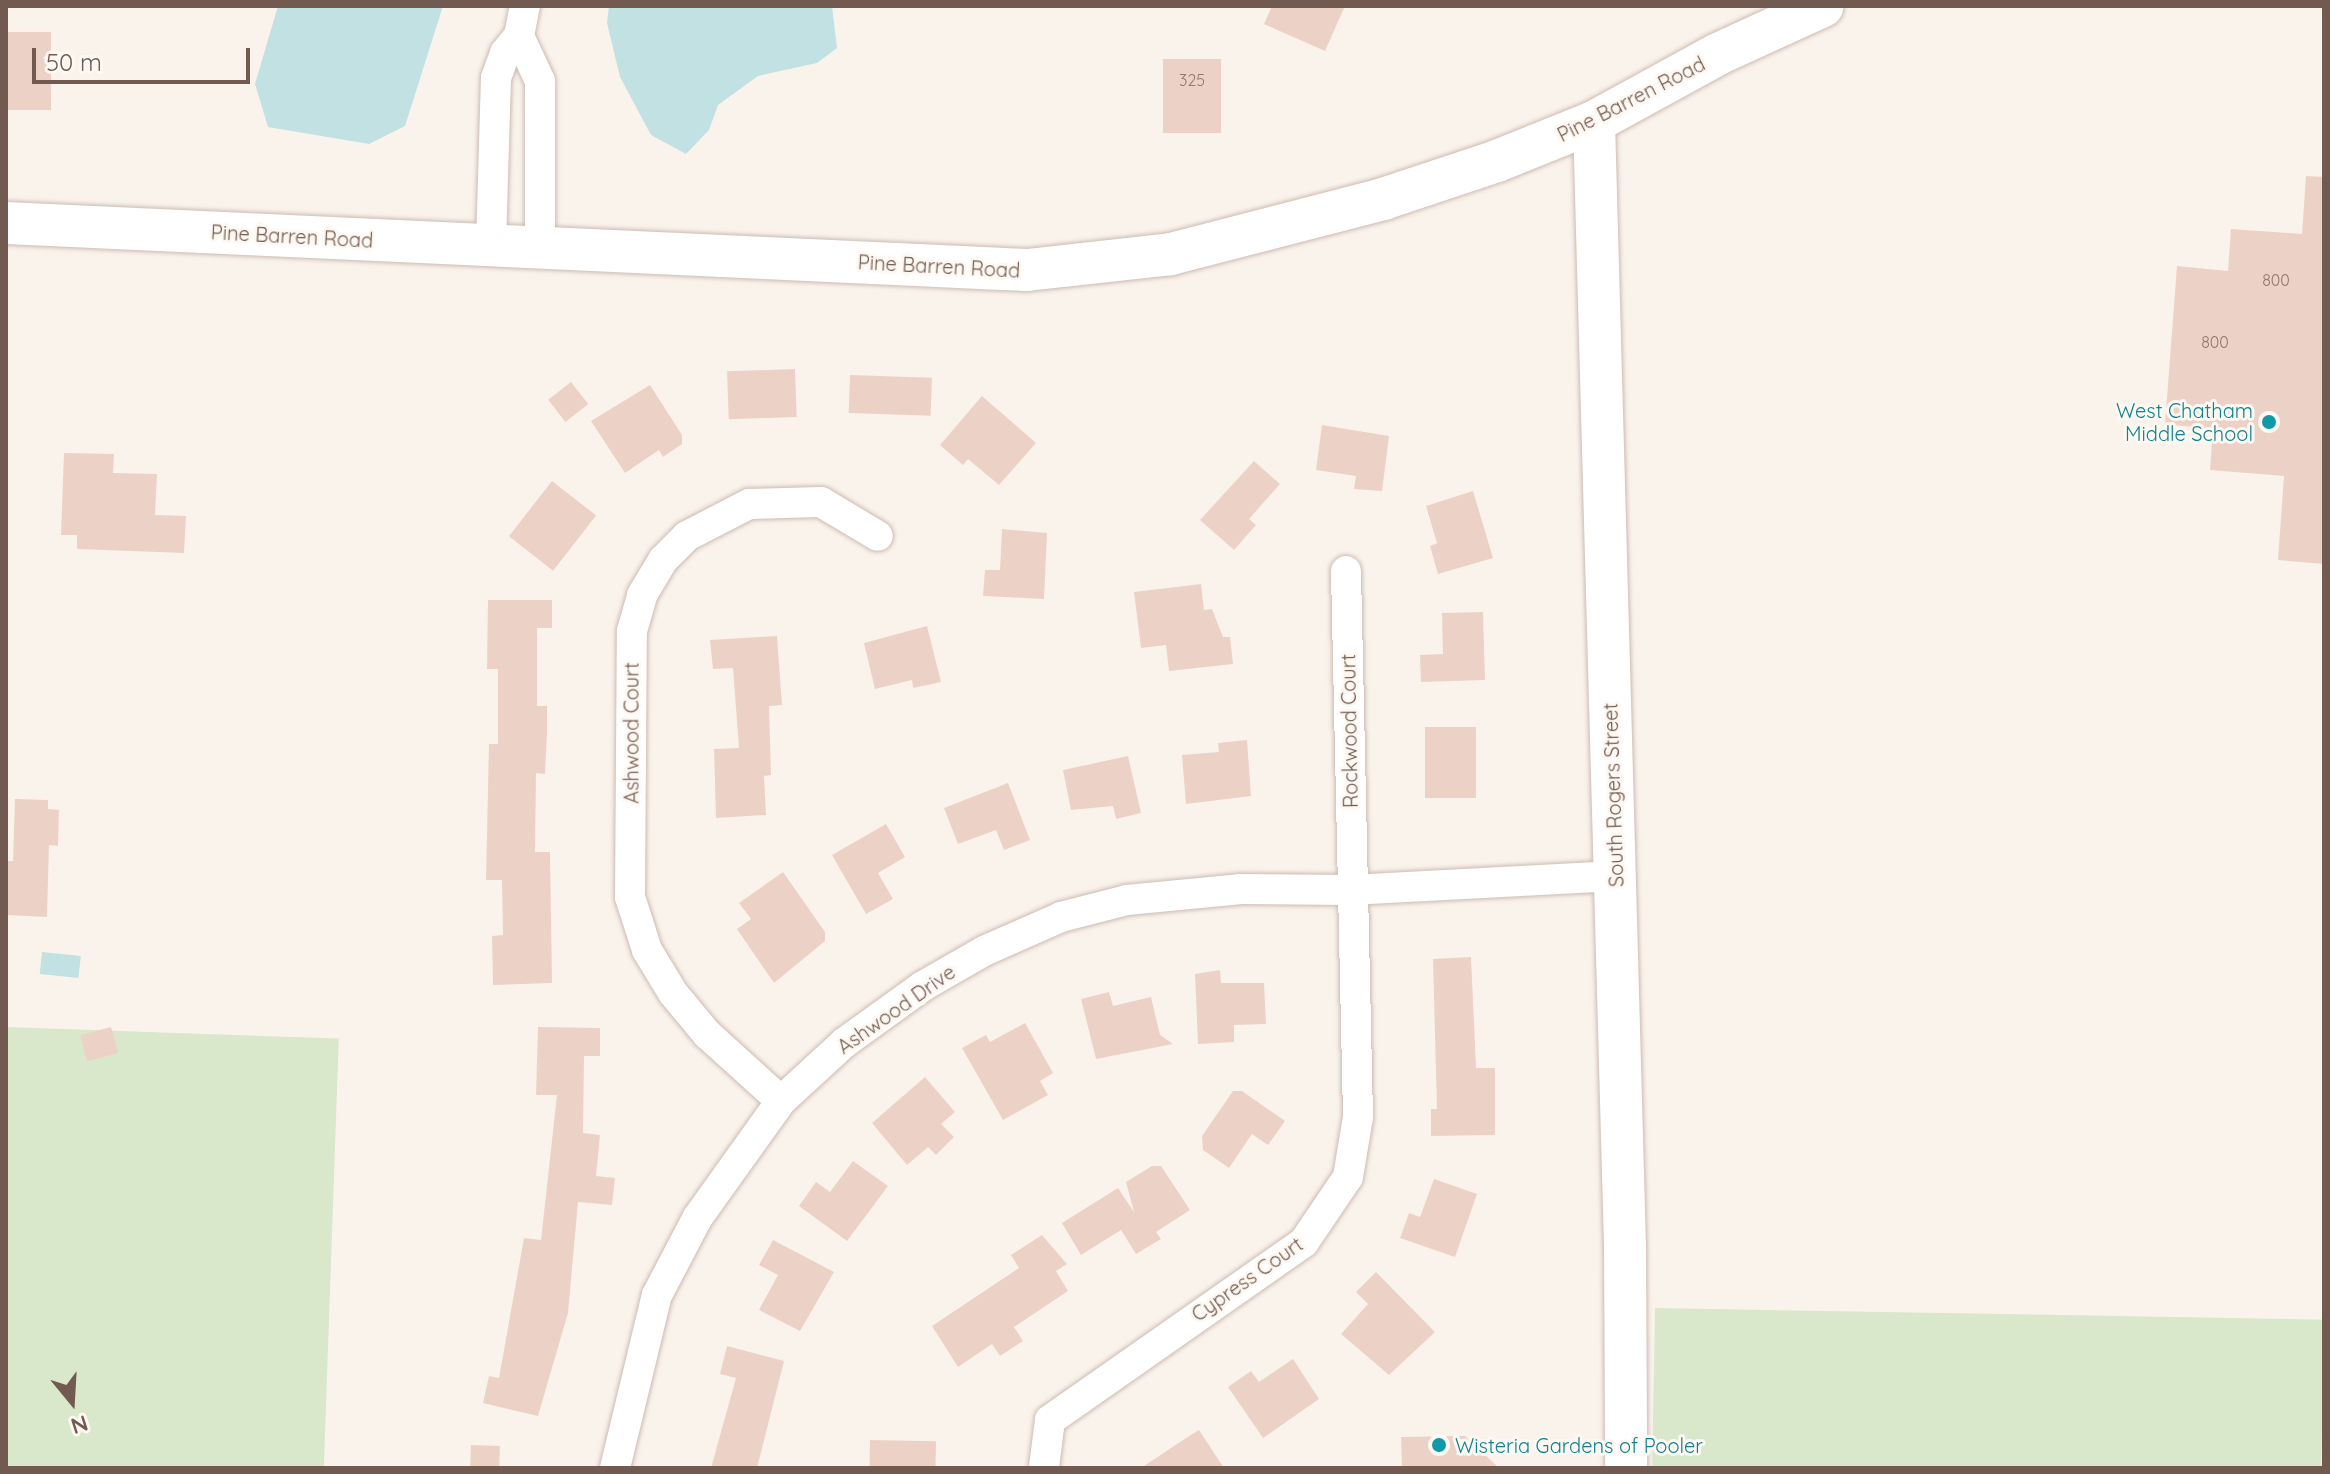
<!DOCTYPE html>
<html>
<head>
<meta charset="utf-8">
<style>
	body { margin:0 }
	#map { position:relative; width:2330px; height:1474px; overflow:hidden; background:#faf3ec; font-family:Quicksand,sans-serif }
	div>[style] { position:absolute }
	.green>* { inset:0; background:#d9e7cb; transform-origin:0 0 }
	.water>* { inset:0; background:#c2e1e2; transform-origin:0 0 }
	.building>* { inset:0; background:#ecd2c6; transform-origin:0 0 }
	.roads { filter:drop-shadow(0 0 2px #ccbbb2) drop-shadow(0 0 2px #ccbbb2) }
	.street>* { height:30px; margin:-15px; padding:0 15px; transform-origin:15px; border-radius:15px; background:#fff }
	.secondary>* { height:42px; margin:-21px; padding:0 21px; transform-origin:21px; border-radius:21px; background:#fff }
	.dots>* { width:22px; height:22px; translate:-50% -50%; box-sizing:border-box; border:4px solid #fdf8f2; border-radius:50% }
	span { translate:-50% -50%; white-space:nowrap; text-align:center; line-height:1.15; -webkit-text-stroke:6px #fdf8f2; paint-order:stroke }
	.number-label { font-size:16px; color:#91786e }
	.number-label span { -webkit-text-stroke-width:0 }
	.street-label { font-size:20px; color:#735a51 }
	.culture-label { font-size:20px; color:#0d838f }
	.right { translate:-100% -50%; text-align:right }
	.left { translate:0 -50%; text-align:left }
	.frame { position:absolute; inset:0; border:8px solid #735a51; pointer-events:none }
	.north { position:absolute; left:32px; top:1362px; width:80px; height:80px; -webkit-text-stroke:6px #fdf8f2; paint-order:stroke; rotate:162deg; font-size:22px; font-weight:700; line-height:32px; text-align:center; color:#735a51 }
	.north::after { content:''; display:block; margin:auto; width:28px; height:36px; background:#735a51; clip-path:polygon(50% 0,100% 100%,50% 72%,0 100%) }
	.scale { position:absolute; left:32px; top:48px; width:218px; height:36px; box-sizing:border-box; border:4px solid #735a51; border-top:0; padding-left:10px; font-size:24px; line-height:28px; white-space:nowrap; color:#735a51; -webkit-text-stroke:6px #fdf8f2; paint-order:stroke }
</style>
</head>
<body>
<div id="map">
	<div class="green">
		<i style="left:6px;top:1027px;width:333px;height:441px;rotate:2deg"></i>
		<i style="left:1655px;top:1308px;width:669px;height:160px;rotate:1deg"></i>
	</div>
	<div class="water">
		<i style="clip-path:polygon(278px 6px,443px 6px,405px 126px,369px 144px,268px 127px,255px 84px)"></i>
		<i style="clip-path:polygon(609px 6px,832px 6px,837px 48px,817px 63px,758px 76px,718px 105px,709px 130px,686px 154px,651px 135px,620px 77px,607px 23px)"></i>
		<i style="left:42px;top:952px;width:39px;height:22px;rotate:6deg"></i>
	</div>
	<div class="building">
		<i style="clip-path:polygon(1272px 6px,1345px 6px,1325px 51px,1264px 24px)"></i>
		<i style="left:6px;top:32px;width:45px;height:78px"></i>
		<i style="left:1221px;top:59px;width:74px;height:58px;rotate:90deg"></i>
		<i style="clip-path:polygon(2306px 176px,2324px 177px,2324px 564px,2278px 560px,2284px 476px,2210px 470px,2213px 429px,2165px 424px,2177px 266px,2228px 271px,2231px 229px,2302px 234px)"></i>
		<i style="left:795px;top:369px;width:48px;height:68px;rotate:88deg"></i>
		<i style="left:850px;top:375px;width:82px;height:38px;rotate:2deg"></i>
		<i style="left:571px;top:382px;width:28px;height:29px;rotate:52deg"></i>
		<i style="clip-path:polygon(650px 385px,682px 435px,682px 444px,663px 457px,659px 450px,625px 473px,591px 421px)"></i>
		<i style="clip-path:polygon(982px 396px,1036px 443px,999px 485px,968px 459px,963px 465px,940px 445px)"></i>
		<i style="clip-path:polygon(1322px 425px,1389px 436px,1382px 491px,1354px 489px,1356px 476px,1316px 470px)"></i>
		<i style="clip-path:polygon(64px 453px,114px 454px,113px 473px,157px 474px,155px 515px,186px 516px,184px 553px,77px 549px,77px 535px,61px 535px)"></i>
		<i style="clip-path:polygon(1254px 461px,1280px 484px,1249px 519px,1256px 525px,1234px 550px,1200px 520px)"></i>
		<i style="left:552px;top:481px;width:56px;height:70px;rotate:38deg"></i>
		<i style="clip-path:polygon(1473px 491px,1493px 558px,1438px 574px,1430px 546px,1437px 543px,1426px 506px)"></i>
		<i style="clip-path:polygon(1002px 529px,1047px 533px,1044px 599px,983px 596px,985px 570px,1000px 570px)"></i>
		<i style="clip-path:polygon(1201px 584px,1204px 610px,1212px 609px,1223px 637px,1230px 637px,1233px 664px,1169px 671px,1166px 645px,1141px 648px,1134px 592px)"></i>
		<i style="clip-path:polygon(488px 600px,552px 600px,552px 628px,537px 628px,537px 706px,547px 706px,547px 731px,545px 774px,536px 773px,535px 852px,550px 852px,552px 983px,493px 985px,492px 936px,503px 935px,502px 880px,486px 880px,489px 744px,498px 744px,498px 669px,487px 669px)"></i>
		<i style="clip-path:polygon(1483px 612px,1485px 680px,1421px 682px,1420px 655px,1443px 654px,1442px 613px)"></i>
		<i style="clip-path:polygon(927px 626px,941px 682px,913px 688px,912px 680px,875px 689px,864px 643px)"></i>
		<i style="clip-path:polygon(777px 636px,782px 705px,769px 706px,771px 775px,764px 776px,766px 815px,716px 818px,714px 749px,739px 748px,733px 668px,713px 669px,710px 640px)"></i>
		<i style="left:1425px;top:727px;width:51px;height:71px"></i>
		<i style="clip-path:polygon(1247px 740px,1251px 796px,1186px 804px,1182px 755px,1219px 752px,1218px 743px)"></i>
		<i style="clip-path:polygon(1128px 756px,1141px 813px,1116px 819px,1113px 806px,1071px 810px,1063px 770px)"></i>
		<i style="clip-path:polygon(1008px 783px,1030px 840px,1004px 850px,996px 830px,958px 844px,944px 808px)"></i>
		<i style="clip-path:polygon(15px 799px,48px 800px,48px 809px,59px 810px,58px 846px,49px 845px,47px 917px,6px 915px,6px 861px,13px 861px)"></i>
		<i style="clip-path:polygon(886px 824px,905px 857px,878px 873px,893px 899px,866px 914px,832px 855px)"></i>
		<i style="clip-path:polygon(783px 872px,825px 932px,825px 941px,774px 983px,737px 929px,751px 919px,739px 903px)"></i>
		<i style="clip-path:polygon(1471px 957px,1476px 1068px,1495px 1068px,1495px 1135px,1431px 1136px,1431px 1109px,1437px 1109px,1433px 959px)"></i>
		<i style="clip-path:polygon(1220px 970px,1221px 983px,1264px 983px,1266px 1024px,1234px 1025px,1234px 1042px,1198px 1044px,1195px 974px)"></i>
		<i style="clip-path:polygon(1109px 992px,1113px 1006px,1151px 997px,1160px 1035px,1173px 1044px,1096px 1059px,1081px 999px)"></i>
		<i style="clip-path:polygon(1025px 1023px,1053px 1073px,1040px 1081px,1048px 1095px,1003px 1120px,962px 1048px,986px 1035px,990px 1042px)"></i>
		<i style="left:111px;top:1027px;width:27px;height:32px;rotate:75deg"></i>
		<i style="clip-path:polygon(538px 1027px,600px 1028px,600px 1056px,584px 1056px,583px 1133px,600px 1135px,596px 1176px,615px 1178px,612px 1205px,578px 1202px,568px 1313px,538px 1416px,483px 1403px,489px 1376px,499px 1378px,524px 1238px,541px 1240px,557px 1095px,536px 1095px)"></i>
		<i style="clip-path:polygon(925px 1077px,955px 1112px,941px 1124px,954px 1137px,936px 1155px,928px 1147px,907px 1165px,872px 1123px)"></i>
		<i style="clip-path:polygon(1233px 1091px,1242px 1091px,1285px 1121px,1268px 1145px,1252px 1134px,1229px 1168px,1203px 1150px,1202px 1136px)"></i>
		<i style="clip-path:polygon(853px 1161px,888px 1186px,847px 1241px,799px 1206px,816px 1182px,830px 1192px)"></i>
		<i style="clip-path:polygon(1152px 1166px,1161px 1166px,1190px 1210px,1156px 1232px,1161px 1239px,1136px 1254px,1121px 1230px,1081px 1255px,1062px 1223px,1118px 1188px,1134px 1212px,1126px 1182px)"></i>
		<i style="clip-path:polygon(1434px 1179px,1477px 1194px,1455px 1257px,1400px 1238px,1409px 1213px,1420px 1217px)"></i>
		<i style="clip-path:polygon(1042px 1235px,1067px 1264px,1056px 1271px,1068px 1291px,1014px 1327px,1023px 1341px,1000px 1356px,992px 1344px,958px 1367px,932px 1326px,1019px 1268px,1011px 1255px)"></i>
		<i style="clip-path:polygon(773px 1240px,834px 1272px,800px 1331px,759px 1310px,778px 1275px,759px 1265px)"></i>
		<i style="clip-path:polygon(1376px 1272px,1435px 1332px,1389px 1375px,1341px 1334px,1368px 1304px,1356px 1292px)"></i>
		<i style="clip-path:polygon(727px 1346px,784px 1361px,757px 1468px,711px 1468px,736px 1378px,720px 1374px)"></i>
		<i style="clip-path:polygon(1293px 1359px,1319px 1399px,1263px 1438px,1228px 1387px,1251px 1371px,1259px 1382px)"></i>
		<i style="clip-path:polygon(1199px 1430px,1224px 1468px,1141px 1468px,1186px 1438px)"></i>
		<i style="clip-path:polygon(1465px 1436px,1499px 1468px,1402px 1468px,1401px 1437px)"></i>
		<i style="left:870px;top:1440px;width:66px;height:28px;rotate:1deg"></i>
		<i style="left:471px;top:1445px;width:29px;height:23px;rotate:2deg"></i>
	</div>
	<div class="roads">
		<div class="street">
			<i style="left:519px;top:36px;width:50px;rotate:65deg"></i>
			<i style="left:540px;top:81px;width:166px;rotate:90deg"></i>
			<i style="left:491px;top:245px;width:167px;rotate:-88.3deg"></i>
			<i style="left:496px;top:78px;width:27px;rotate:-70deg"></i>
			<i style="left:505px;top:53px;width:22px;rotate:-51deg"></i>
			<i style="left:519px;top:36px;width:31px;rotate:-79deg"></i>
			<i style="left:781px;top:1101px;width:100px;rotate:-137.8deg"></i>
			<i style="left:707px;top:1034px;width:53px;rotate:-129.7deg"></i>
			<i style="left:673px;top:993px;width:50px;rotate:-121.2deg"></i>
			<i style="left:647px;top:950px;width:56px;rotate:-107.8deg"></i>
			<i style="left:630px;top:897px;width:266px;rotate:-89.6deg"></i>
			<i style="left:632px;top:631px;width:37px;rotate:-74deg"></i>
			<i style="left:642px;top:595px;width:41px;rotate:-59deg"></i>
			<i style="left:663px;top:560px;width:34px;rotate:-45deg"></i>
			<i style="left:687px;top:536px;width:70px;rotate:-27.3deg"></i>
			<i style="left:749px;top:504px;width:72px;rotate:-1.6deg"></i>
			<i style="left:821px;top:502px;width:66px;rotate:30.8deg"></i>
			<i style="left:1044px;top:1467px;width:47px;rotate:-82.7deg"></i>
			<i style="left:1050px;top:1420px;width:310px;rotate:-35deg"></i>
			<i style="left:1304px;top:1242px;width:78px;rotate:-55.9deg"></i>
			<i style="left:1348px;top:1177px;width:61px;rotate:-80.5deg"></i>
			<i style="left:1358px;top:1117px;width:546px;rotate:-91.26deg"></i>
			<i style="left:615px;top:1468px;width:178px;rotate:-76.4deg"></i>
			<i style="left:657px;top:1295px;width:88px;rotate:-62.3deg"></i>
			<i style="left:698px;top:1217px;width:143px;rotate:-54.4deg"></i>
			<i style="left:781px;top:1101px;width:86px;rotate:-42.6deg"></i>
			<i style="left:844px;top:1043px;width:97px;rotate:-35.8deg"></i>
			<i style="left:923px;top:986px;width:70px;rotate:-29.8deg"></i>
			<i style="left:984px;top:951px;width:84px;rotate:-23.8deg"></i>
			<i style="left:1061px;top:917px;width:68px;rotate:-14.4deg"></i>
			<i style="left:1127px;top:900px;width:115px;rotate:-5.5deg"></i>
			<i style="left:1241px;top:889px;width:109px;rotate:0.5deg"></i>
			<i style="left:1350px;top:890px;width:266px;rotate:-3deg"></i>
		</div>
		<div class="secondary">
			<i style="left:1594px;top:122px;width:1125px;rotate:88.42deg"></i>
			<i style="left:1625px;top:1247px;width:221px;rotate:89.7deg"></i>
			<i style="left:6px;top:223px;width:1022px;rotate:2.64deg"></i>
			<i style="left:1027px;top:270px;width:145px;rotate:-6.3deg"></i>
			<i style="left:1171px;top:254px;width:219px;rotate:-14.5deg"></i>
			<i style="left:1383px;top:199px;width:120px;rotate:-18.4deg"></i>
			<i style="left:1497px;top:161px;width:105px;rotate:-21.9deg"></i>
			<i style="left:1594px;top:122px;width:141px;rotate:-28.7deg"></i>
			<i style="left:1718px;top:54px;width:115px;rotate:-24.6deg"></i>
		</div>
	</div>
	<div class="dots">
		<i style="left:2269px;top:422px;background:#0f9aa8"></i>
		<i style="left:1439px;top:1445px;background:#0f9aa8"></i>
	</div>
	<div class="number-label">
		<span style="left:1192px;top:80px">325</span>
		<span style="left:2276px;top:280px">800</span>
		<span style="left:2215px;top:342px">800</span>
	</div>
	<div class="street-label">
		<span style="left:1631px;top:99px;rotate:-27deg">Pine Barren Road</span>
		<span style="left:292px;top:236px;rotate:3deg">Pine Barren Road</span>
		<span style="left:939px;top:266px;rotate:3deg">Pine Barren Road</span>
		<span style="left:1349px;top:731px;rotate:-91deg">Rockwood Court</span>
		<span style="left:631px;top:733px;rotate:-90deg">Ashwood Court</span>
		<span style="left:1613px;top:795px;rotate:-92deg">South Rogers Street</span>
		<span style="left:896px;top:1009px;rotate:-35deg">Ashwood Drive</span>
		<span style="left:1247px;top:1279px;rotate:-35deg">Cypress Court</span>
	</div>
	<div class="culture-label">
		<span class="right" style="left:2253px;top:422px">West Chatham<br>Middle School</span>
		<span class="left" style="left:1455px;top:1445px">Wisteria Gardens of Pooler</span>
	</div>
	<div class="frame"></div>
	<div class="north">N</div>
	<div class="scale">50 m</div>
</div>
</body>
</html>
